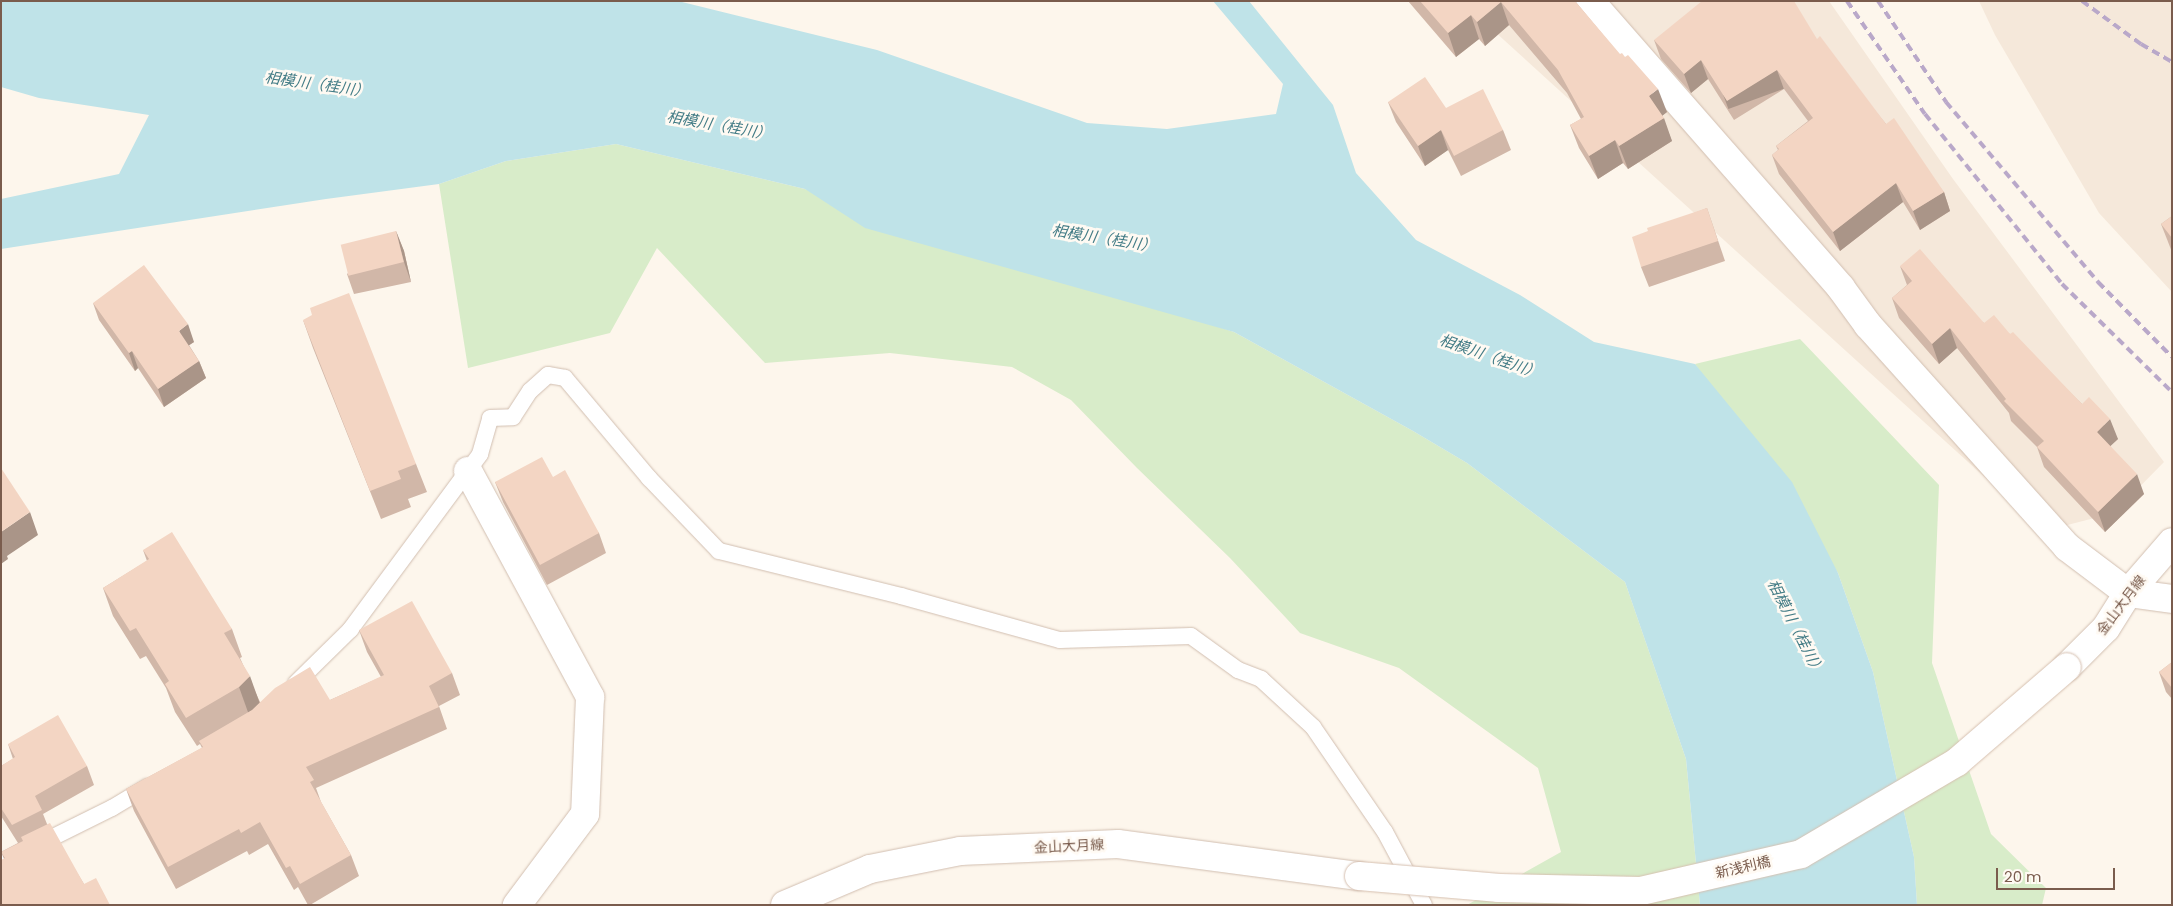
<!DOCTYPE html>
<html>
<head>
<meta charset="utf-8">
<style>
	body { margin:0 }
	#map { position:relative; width:2173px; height:906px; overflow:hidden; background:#fdf6ec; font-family:Poppins,"Noto Sans JP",sans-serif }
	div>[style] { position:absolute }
	.residential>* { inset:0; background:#f5e8da }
	.green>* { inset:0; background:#d8ecc9 }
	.water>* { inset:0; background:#bfe3e8 }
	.roads { filter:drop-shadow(0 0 1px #d1beb0) drop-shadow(0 0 1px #d1beb0) }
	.lane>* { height:16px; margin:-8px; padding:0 8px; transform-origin:8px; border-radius:8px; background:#fff }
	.street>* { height:28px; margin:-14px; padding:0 14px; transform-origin:14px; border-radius:14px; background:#fff }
	.secondary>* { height:28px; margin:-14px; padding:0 14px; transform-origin:14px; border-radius:14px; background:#fff }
	.rail>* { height:4px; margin-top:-2px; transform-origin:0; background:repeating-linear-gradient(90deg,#b9a8c9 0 8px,transparent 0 13px) }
	.bridges { filter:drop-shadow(0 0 1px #d6c0b0) drop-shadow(0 0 1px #d6c0b0) }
	.secondary-bridge>* { height:28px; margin:-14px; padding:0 14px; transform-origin:14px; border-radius:14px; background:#fff }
	.wall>* { inset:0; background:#d1b7a8 }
	.shaded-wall>* { inset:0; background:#aa9588; transform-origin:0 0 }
	.building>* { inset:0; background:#f3d5c3; transform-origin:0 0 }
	span { translate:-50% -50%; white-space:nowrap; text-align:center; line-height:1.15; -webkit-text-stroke:5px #fffaf3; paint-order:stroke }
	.street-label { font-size:14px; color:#7a5c4d }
	.water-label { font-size:15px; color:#437c86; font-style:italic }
	.frame { position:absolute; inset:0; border:2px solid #7a5c4d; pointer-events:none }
	.scale { position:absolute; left:1996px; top:868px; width:119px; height:22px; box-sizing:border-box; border:2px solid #7a5c4d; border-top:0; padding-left:6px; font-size:15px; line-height:18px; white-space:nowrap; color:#7a5c4d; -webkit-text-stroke:4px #fffaf3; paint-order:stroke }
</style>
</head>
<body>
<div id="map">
	<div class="residential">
		<i style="clip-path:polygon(1461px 1px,1829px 1px,1953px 179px,2164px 462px,2114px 513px,2044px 531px)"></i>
		<i style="clip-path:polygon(1979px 1px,2172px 1px,2172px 292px,2099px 213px,1995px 35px)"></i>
	</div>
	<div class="green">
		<i style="clip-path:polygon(616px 144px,805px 189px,1234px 332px,1413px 431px,1467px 463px,1625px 582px,1686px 759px,1700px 905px,1467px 905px,1561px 852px,1538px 768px,1399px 668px,1300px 633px,1230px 558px,1137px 468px,1071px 400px,1012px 367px,890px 353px,765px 363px,657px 248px,610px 333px,468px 368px,439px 184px,506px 161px)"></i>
		<i style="clip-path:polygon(1800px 339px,1939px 485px,1932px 663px,1991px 834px,2046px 888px,2042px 905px,1917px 905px,1914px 857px,1873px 672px,1838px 573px,1695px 364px)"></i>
	</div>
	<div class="water">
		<i style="clip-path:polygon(1px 1px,678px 1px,877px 50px,1087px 123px,1167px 129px,1276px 114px,1283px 84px,1213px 1px,1249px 1px,1333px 105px,1356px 173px,1416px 240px,1520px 295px,1594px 342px,1695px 364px,1792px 482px,1838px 573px,1873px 672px,1914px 857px,1917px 905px,1700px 905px,1686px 759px,1625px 582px,1467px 463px,1413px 431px,1234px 332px,865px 228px,805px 189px,616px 144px,506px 161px,439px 184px,326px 199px,1px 249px,1px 199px,119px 174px,149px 115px,39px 98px,1px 87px)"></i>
	</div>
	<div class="roads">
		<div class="lane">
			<i style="left:296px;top:683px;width:76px;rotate:-44.5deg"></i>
			<i style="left:350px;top:630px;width:219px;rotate:-53.5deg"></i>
			<i style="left:480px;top:454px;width:37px;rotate:-74deg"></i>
			<i style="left:490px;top:418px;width:23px;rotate:-2deg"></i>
			<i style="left:513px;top:417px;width:31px;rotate:-57deg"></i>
			<i style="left:530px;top:391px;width:24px;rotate:-42deg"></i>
			<i style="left:548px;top:375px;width:17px;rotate:10deg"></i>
			<i style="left:565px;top:378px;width:131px;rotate:50deg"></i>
			<i style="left:649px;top:478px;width:101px;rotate:46.2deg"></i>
			<i style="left:719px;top:551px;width:187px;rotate:13.9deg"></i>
			<i style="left:901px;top:596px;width:165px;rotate:15.5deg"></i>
			<i style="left:1060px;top:640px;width:131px;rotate:-1.7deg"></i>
			<i style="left:1191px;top:636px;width:58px;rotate:35.9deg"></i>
			<i style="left:1238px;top:670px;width:25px;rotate:21deg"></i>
			<i style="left:1261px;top:679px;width:71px;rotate:42.7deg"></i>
			<i style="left:1313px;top:727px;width:127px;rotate:55.6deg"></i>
			<i style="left:1385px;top:832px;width:83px;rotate:61.9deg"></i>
			<i style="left:1px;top:863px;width:124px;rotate:-26.4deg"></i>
			<i style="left:112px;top:808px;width:41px;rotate:-31deg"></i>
		</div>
		<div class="street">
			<i style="left:1590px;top:1px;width:381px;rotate:48.8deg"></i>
			<i style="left:468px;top:471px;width:257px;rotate:61.6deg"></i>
			<i style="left:590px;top:697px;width:117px;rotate:92.4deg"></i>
			<i style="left:585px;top:814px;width:114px;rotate:126.8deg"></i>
		</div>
		<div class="secondary">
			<i style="left:1841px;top:288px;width:46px;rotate:53.9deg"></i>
			<i style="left:1868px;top:325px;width:298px;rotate:48.1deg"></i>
			<i style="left:2067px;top:547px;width:76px;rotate:37deg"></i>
			<i style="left:2128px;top:593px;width:44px;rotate:7.8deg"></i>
			<i style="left:2067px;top:667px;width:55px;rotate:-45deg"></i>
			<i style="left:2106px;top:628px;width:41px;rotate:-57.8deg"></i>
			<i style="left:2128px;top:593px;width:67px;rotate:-49.2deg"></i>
			<i style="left:785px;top:905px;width:92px;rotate:-23deg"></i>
			<i style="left:870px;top:869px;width:92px;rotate:-11.3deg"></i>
			<i style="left:960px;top:851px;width:158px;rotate:-2.5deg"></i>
			<i style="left:1118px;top:844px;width:243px;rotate:7.6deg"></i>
		</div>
	</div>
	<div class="rail">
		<i style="left:1847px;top:1px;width:137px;rotate:55.4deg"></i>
		<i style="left:1925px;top:114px;width:218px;rotate:51.1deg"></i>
		<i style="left:2062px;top:284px;width:154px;rotate:44.5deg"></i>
		<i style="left:1878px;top:1px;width:122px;rotate:56deg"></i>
		<i style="left:1946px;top:102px;width:236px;rotate:49.8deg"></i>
		<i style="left:2098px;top:282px;width:105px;rotate:45.4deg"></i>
		<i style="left:2082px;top:1px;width:73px;rotate:36.1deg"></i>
		<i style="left:2141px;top:44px;width:36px;rotate:30deg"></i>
	</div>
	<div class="bridges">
		<div class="secondary-bridge">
			<i style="left:1359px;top:876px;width:141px;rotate:4.9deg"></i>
			<i style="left:1499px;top:888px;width:142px;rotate:1.2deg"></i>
			<i style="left:1641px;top:891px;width:164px;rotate:-13deg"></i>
			<i style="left:1801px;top:854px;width:181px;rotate:-30.5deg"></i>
			<i style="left:1957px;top:762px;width:145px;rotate:-40.8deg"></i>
		</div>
	</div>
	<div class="wall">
		<i style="clip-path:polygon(1408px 1px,1575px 1px,1667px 112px,1662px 116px,1672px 141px,1628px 169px,1623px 163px,1598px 179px,1579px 148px,1570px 125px,1581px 119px,1567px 93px,1509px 25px,1485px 46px,1479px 39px,1456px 57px)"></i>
		<i style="clip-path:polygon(1817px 39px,1886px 124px,1944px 192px,1950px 211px,1920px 230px,1903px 202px,1840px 251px,1779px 174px,1772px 155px,1778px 150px,1776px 146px,1808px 121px,1784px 89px,1734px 120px,1708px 79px,1691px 93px,1661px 59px,1654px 40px)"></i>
		<i style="clip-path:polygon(1388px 102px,1446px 108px,1503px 130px,1511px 150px,1461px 176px,1448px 150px,1425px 166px,1396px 122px)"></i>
		<i style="clip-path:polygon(1707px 208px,1725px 261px,1649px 287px,1641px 267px,1648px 231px)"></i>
		<i style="clip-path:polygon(2172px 216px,2172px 252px,2161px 224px)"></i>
		<i style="clip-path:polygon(396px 231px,404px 251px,411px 282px,354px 294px,347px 274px)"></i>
		<i style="clip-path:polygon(1900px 266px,1984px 323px,2010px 334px,2118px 439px,2110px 446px,2144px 494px,2105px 532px,2044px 467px,2037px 447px,2011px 421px,2009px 413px,1957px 348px,1939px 364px,1899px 318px,1892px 298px,1907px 285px)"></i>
		<i style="clip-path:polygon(93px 303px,194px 342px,189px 345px,199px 361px,206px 378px,164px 407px,138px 368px,135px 371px,99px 320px)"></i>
		<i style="clip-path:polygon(303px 320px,416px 464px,427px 492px,408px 499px,411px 507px,381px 519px,313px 348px)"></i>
		<i style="clip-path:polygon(553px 477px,599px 533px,606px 553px,547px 585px,503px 502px,495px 482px)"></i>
		<i style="clip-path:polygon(143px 550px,232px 629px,242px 657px,240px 658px,260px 702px,330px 700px,381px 677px,367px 652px,359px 630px,452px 673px,460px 695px,439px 706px,447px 729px,316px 788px,321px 802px,351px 855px,359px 876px,310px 905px,308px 905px,298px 887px,294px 890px,268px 844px,249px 855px,247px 851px,176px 889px,134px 811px,126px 789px,202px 748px,200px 744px,197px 746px,175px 712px,166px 688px,146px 656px,140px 659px,113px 616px,103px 588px,147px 561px)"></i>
		<i style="clip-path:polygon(2172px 662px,2172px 699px,2166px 692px,2159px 672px)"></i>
		<i style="clip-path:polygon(8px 744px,87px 766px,94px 785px,43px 814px,47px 824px,84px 884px,110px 905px,4px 859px,1px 852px,18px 843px,1px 816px,1px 766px,13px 759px)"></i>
	</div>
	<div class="shaded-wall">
		<i style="clip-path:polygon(1501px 2px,1509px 25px,1485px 46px,1477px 22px)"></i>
		<i style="clip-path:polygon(1471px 15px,1479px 39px,1456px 57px,1448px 33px)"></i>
		<i style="clip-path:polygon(1701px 60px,1708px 79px,1691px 93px,1684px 74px)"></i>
		<i style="left:1777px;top:70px;width:20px;height:59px;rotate:70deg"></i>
		<i style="clip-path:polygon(1658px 89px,1667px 112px,1658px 119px,1649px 96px)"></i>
		<i style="clip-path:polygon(1664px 118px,1672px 141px,1628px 169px,1619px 146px)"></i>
		<i style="clip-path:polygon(1441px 130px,1448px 150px,1425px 166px,1418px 146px)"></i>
		<i style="clip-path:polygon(1615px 140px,1623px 163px,1598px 179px,1589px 156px)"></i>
		<i style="clip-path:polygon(1896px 183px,1903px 202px,1840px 251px,1833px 232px)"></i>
		<i style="clip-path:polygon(1944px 192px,1950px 211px,1920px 230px,1913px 211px)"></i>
		<i style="clip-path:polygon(396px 231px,404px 251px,411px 282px,404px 262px)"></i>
		<i style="clip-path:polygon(188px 324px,194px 342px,185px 348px,179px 331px)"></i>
		<i style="clip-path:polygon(1950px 328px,1957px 348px,1939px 364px,1932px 344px)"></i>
		<i style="clip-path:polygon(132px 351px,138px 368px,135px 371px,129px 353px)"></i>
		<i style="clip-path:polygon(199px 361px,206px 378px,164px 407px,158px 389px)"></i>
		<i style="clip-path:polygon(2110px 419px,2118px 439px,2104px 452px,2097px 432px)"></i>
		<i style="clip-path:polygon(2137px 474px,2144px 494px,2105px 532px,2098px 512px)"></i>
		<i style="clip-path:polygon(30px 512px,38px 535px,7px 556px,8px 559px,1px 564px,1px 532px)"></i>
		<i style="clip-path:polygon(250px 676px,260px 704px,249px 715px,239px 687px)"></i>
	</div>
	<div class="building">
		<i style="clip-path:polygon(1420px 1px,1575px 1px,1620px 54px,1622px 53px,1625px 57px,1628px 55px,1658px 89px,1649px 96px,1664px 118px,1619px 146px,1615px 140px,1589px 156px,1570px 125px,1584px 117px,1558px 70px,1501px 2px,1477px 22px,1471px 15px,1448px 33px)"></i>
		<i style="clip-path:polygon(1702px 1px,1794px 1px,1817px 39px,1820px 36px,1886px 124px,1894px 118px,1944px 192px,1913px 211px,1896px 183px,1833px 232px,1772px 155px,1779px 149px,1776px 146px,1813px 118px,1777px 70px,1727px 101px,1701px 60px,1684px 74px,1654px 40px)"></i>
		<i style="clip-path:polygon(1425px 77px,1446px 108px,1483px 89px,1503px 130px,1454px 156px,1441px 130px,1418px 146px,1388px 102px)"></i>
		<i style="clip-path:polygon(1707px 208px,1718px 241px,1641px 267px,1632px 237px,1648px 231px,1647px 228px)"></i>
		<i style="clip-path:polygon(2172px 216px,2172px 238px,2161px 224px)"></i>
		<i style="left:396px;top:231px;width:32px;height:57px;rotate:76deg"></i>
		<i style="clip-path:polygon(1920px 249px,1984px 323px,1994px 315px,2010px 334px,2013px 332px,2082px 404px,2089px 397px,2110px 419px,2097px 432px,2137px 474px,2098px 512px,2037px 447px,2044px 441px,2004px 401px,2006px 399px,1950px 328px,1932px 344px,1892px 298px,1912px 281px,1900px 266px)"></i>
		<i style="clip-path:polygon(144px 265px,188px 324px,179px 331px,199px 361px,158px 389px,132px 351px,129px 353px,93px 303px)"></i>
		<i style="clip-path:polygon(349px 293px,416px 464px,398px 471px,401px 479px,370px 491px,303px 320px,312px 315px,310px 308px)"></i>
		<i style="clip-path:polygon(542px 457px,553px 477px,565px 470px,599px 533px,540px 565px,495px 482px)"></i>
		<i style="clip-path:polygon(1px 468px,30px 512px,1px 532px)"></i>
		<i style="clip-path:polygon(172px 532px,232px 629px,224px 633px,250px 676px,239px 687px,186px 718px,165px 684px,169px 681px,136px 628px,130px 631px,103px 588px,149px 559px,143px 550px)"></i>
		<i style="clip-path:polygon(412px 601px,452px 673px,429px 686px,439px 707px,306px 767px,314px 780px,310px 782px,351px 855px,300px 884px,290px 866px,286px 868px,260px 822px,241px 833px,239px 829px,168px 867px,126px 789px,203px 747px,199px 741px,252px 710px,275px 688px,310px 667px,330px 700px,384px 675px,359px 630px)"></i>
		<i style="clip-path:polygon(2172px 662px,2172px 688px,2159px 672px)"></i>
		<i style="clip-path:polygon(58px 715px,87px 766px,35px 796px,42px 810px,12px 825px,1px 808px,1px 766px,15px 757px,8px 744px)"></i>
		<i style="clip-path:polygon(50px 823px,84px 884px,96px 878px,110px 905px,1px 905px,1px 860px,5px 858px,1px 852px,23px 841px,21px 837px)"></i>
	</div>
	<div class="street-label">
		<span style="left:2121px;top:605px;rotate:-53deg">金山大月線</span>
		<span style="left:1069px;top:846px;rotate:-3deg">金山大月線</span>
		<span style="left:1743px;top:867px;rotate:-13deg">新浅利橋</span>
	</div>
	<div class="water-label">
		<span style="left:317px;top:84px;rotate:8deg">相模川（桂川）</span>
		<span style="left:719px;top:125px;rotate:10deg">相模川（桂川）</span>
		<span style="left:1104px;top:238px;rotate:9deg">相模川（桂川）</span>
		<span style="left:1490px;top:356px;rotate:19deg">相模川（桂川）</span>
		<span style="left:1796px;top:627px;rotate:63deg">相模川（桂川）</span>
	</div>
	<div class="frame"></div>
	<div class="scale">20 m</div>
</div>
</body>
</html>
